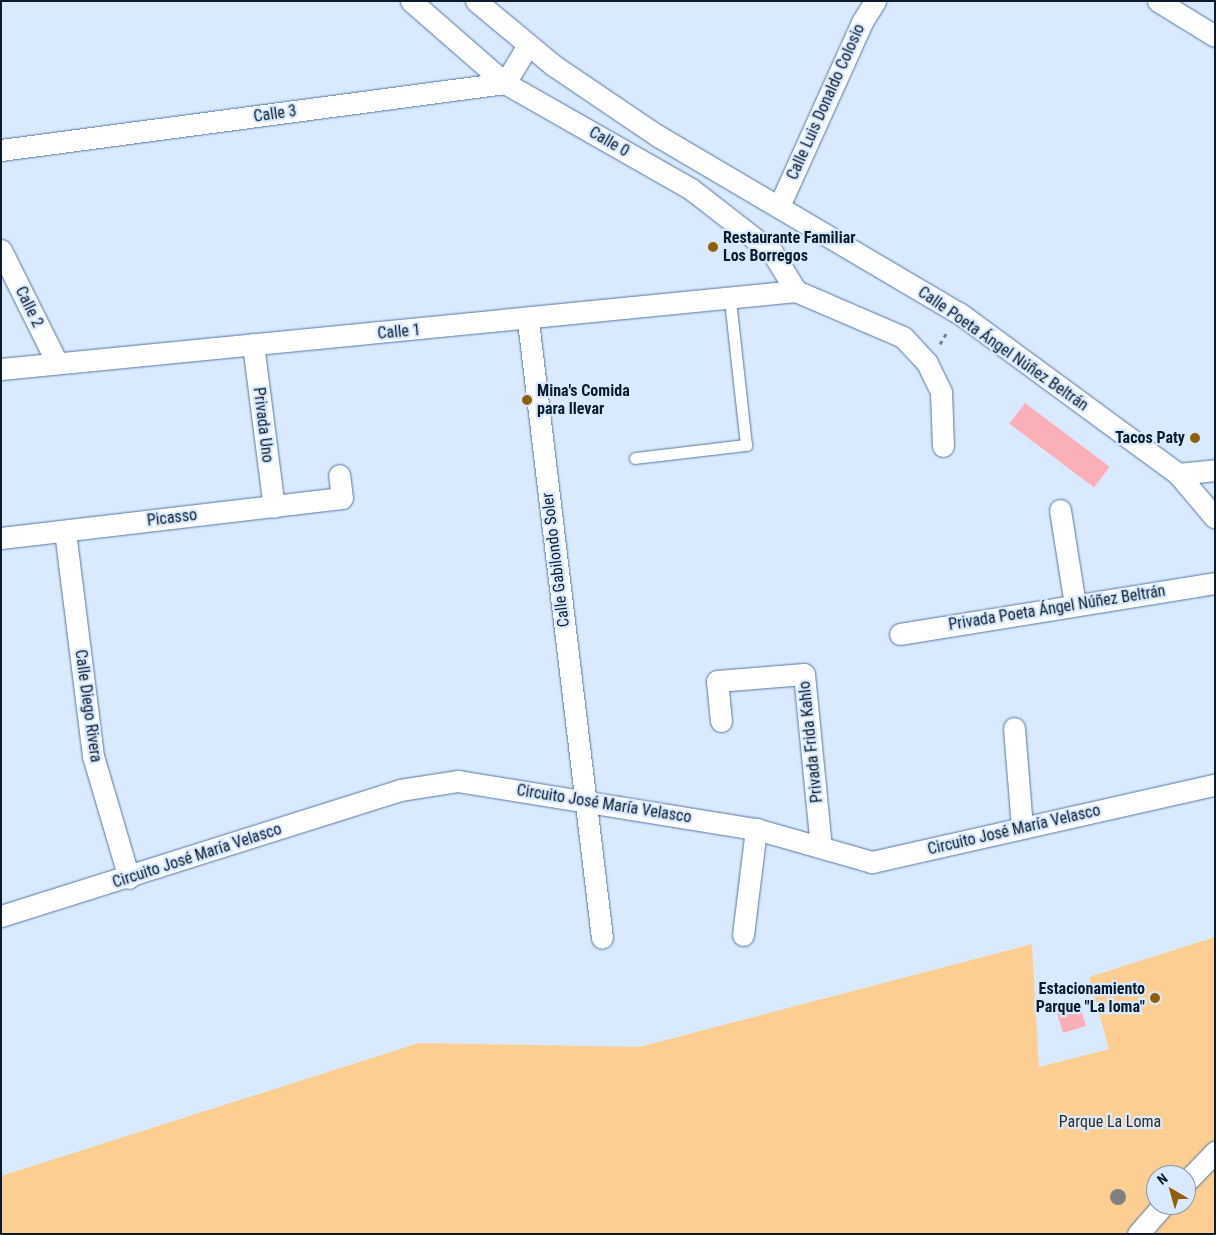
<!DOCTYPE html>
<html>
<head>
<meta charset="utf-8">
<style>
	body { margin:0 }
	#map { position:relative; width:1216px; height:1235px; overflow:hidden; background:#daeafe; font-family:"Roboto Condensed",sans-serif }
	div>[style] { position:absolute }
	.green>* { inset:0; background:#fdce92 }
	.building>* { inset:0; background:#fbafb6; transform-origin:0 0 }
	.path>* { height:3px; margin-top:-1.5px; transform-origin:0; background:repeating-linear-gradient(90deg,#758497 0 4px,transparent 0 8px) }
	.roads { filter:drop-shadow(0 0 1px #5277a2) drop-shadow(0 0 1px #5277a2) }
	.lane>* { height:11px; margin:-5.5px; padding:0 5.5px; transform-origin:5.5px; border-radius:5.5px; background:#fff }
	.street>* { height:21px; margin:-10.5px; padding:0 10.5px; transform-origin:10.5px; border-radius:10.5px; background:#fff }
	.trees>* { width:16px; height:16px; margin:-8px; border-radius:50%; background:#818080 }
	.dots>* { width:14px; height:14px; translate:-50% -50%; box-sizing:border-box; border:2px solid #daeafe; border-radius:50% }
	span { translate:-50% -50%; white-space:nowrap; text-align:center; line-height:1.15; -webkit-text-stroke:4.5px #daeafe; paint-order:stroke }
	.street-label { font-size:16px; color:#0c1b2c }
	.poi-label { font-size:16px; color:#0c1b2c; font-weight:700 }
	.left { translate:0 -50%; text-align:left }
	.right { translate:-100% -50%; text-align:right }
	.park-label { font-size:16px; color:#382a18 }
	.frame { position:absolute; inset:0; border:2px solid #0c1b2c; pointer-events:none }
	.north { position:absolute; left:1146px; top:1165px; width:50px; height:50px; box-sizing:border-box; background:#daeafe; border:1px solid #8897aa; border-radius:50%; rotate:322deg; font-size:14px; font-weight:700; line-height:20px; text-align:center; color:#0c1b2c }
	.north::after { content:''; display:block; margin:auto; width:18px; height:22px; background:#905f0c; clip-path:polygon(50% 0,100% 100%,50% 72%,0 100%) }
</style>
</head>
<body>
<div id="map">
	<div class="green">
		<i style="clip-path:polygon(evenodd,1215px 937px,1215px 1234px,1px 1234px,1px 1176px,419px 1043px,639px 1047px,1032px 944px,1039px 1067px,1109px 1049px,1089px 977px,1215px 937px,1156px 1175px,1186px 1175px,1186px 1205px,1156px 1205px,1156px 1175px)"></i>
	</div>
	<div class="building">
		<i style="left:1025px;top:403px;width:106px;height:26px;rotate:37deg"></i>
		<i style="left:1079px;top:1003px;width:24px;height:24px;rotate:73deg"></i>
	</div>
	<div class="path">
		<i style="left:940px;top:344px;width:14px;rotate:-60deg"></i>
	</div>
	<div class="roads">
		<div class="lane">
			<i style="left:635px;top:458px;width:112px;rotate:-6.7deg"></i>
			<i style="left:746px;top:445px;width:147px;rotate:-96.3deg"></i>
		</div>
		<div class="street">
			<i style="left:411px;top:1px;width:125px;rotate:41.1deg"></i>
			<i style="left:505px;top:83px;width:214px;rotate:29.7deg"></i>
			<i style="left:691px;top:189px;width:103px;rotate:37.9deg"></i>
			<i style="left:772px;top:252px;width:46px;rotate:58.4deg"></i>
			<i style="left:476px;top:1px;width:100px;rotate:39.7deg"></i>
			<i style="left:553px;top:65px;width:127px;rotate:34.1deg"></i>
			<i style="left:658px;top:136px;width:349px;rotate:30.5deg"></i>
			<i style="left:959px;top:313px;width:272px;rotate:36.3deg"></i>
			<i style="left:1178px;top:474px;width:57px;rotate:49.9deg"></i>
			<i style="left:1158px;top:1px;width:67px;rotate:31.6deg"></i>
			<i style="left:1px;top:150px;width:508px;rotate:-7.57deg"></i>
			<i style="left:505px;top:83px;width:44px;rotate:-58.8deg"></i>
			<i style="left:780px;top:204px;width:200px;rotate:-65.7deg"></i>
			<i style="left:862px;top:22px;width:25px;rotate:-58deg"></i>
			<i style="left:1px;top:250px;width:126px;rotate:63.6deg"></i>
			<i style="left:528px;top:321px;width:621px;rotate:83.16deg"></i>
			<i style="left:253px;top:344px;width:164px;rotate:82.7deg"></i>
			<i style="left:1px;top:369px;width:799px;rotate:-5.6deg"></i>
			<i style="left:796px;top:291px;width:116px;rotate:23.3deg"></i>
			<i style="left:903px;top:337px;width:35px;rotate:47deg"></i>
			<i style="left:927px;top:363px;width:32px;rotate:64deg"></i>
			<i style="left:941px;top:392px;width:54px;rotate:87.9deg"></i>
			<i style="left:1178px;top:474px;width:37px;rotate:-6deg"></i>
			<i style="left:1060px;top:510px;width:96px;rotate:81deg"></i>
			<i style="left:65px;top:531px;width:227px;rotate:82.9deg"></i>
			<i style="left:93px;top:756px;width:127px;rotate:73.6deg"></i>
			<i style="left:1px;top:538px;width:343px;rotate:-6.7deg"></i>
			<i style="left:342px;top:498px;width:23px;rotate:-97deg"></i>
			<i style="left:900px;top:634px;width:319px;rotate:-9.2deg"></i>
			<i style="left:721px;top:721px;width:40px;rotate:-95.7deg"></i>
			<i style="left:717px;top:681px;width:87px;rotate:-4.6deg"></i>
			<i style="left:804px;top:674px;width:174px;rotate:84.4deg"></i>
			<i style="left:1014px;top:728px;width:100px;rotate:85.4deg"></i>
			<i style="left:1px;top:916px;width:418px;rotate:-17.5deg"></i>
			<i style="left:400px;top:790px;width:59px;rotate:-8.8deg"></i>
			<i style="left:458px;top:781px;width:302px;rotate:9.2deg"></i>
			<i style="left:756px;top:829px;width:121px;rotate:15.9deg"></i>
			<i style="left:872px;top:862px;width:352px;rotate:-12.7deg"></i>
			<i style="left:743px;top:935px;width:107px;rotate:-83deg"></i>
			<i style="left:1186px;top:1182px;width:42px;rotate:-46deg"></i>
			<i style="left:1138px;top:1234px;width:38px;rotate:-49deg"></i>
		</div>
	</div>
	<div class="trees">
		<i style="left:1118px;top:1197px"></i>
	</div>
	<div class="dots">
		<i style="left:713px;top:247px;background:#905f0c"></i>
		<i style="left:527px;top:400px;background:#905f0c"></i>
		<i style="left:1195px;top:438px;background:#905f0c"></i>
		<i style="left:1155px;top:998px;background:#905f0c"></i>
	</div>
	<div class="street-label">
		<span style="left:826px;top:102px;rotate:-66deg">Calle Luis Donaldo Colosio</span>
		<span style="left:275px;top:114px;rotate:-8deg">Calle 3</span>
		<span style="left:609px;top:142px;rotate:30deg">Calle 0</span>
		<span style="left:29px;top:307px;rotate:64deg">Calle 2</span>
		<span style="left:399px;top:332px;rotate:-5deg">Calle 1</span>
		<span style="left:1003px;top:349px;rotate:35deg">Calle Poeta Ángel Núñez Beltrán</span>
		<span style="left:263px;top:425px;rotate:83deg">Privada Uno</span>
		<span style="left:172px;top:518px;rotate:-7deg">Picasso</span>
		<span style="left:556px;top:560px;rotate:-97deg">Calle Gabilondo Soler</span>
		<span style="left:1057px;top:608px;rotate:-9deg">Privada Poeta Ángel Núñez Beltrán</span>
		<span style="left:88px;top:706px;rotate:82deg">Calle Diego Rivera</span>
		<span style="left:811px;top:742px;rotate:-96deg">Privada Frida Kahlo</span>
		<span style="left:604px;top:804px;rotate:9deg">Circuito José María Velasco</span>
		<span style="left:1014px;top:830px;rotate:-13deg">Circuito José María Velasco</span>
		<span style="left:197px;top:856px;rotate:-18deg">Circuito José María Velasco</span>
	</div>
	<div class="poi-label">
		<span class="left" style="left:723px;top:247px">Restaurante Familiar<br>Los Borregos</span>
		<span class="left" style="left:537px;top:400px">Mina's Comida<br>para llevar</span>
		<span class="right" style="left:1185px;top:438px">Tacos Paty</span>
		<span class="right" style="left:1145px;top:998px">Estacionamiento<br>Parque "La loma"</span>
	</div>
	<div class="park-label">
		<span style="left:1110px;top:1122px">Parque La Loma</span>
	</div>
	<div class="frame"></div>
	<div class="north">N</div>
</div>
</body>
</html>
